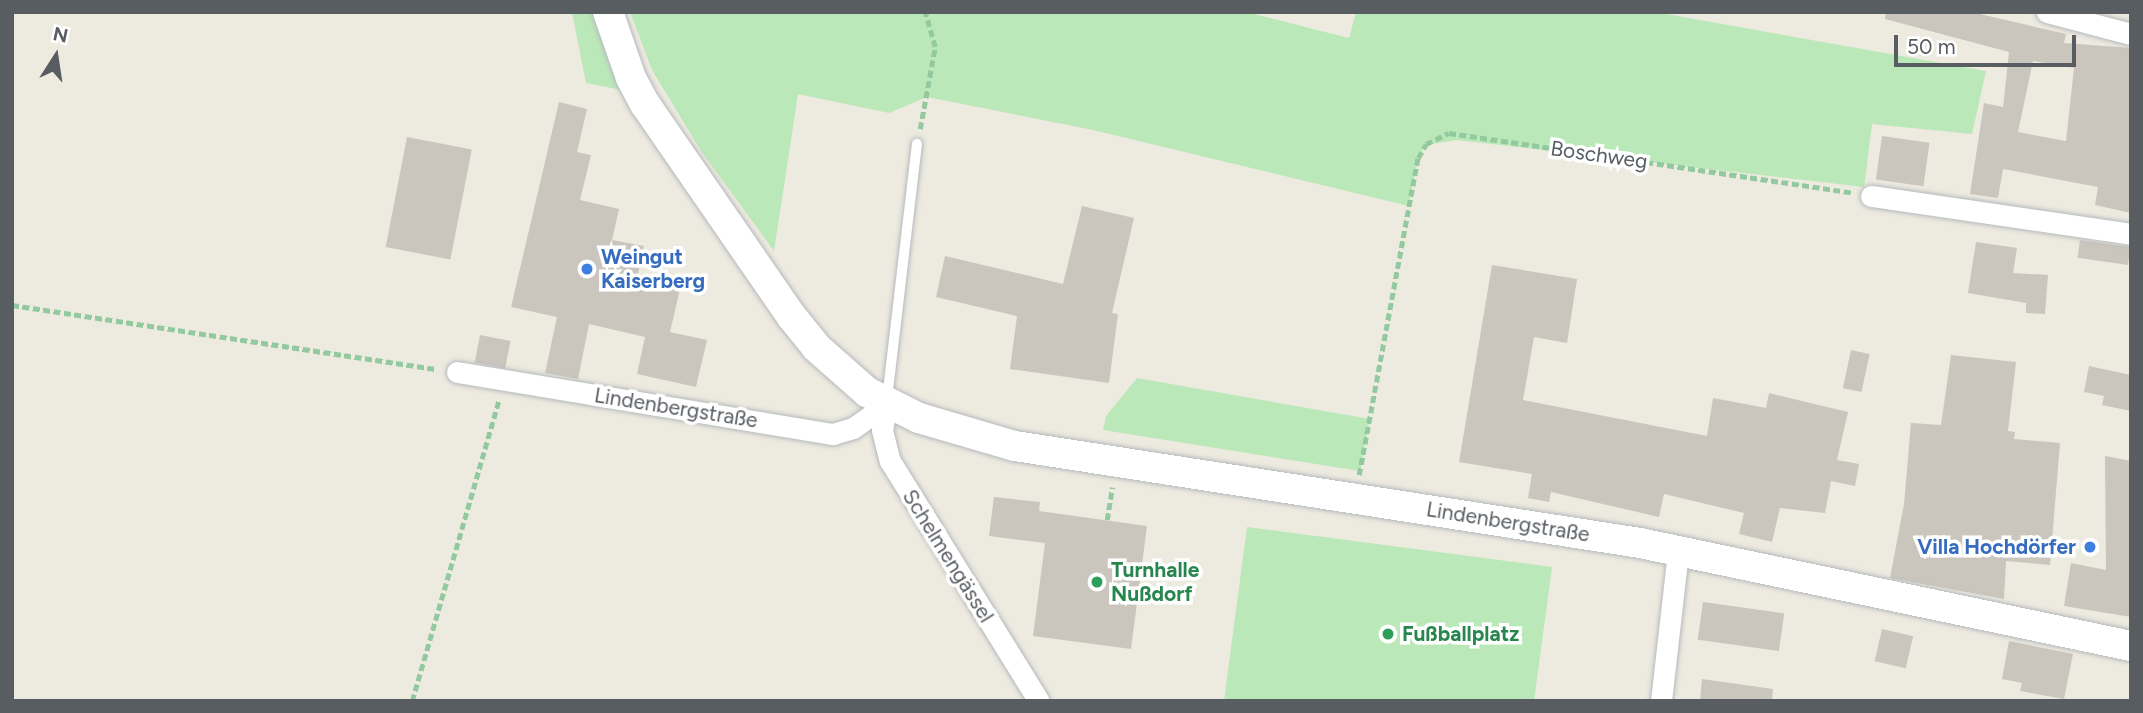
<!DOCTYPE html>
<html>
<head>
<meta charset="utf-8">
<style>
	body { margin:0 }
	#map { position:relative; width:2143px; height:713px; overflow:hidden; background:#edeadf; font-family:Figtree,sans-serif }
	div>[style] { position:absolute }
	.green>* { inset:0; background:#bbe8b9 }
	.building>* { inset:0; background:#cac6be; transform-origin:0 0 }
	.path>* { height:4.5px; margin-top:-2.25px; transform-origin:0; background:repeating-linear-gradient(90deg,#92c99f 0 7px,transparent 0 10.5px) }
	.roads { filter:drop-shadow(0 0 2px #b5b9be) drop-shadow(0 0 2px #b5b9be) }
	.service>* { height:10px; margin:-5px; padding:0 5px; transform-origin:5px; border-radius:5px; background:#fff }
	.minor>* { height:21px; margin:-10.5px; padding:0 10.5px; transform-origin:10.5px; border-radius:10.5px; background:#fff }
	.secondary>* { height:30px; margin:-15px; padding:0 15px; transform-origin:15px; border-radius:15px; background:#fff }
	.dots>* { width:19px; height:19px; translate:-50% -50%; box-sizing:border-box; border:4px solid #fff; border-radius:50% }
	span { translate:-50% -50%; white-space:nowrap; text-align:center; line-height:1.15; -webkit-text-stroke:7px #fff; paint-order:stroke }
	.street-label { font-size:21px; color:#585d62 }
	.shop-label { font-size:21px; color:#366cbe; font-weight:700 }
	.left { translate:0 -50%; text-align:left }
	.right { translate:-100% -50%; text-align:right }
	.leisure-label { font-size:21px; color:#27864d; font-weight:700 }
	.frame { position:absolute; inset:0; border:14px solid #585d62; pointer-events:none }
	.north { position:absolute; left:21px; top:21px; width:70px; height:70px; -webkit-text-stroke:5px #fff; paint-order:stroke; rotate:12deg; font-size:19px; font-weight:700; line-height:28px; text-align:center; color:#585d62 }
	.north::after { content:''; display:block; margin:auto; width:24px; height:32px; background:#585d62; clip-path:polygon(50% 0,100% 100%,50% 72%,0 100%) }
	.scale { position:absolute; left:1894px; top:35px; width:182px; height:32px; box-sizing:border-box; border:4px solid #585d62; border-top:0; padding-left:9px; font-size:21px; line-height:24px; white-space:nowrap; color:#585d62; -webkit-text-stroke:5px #fff; paint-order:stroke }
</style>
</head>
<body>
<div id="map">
	<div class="green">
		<i style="clip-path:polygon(572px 12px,598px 12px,622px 90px,586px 83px)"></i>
		<i style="clip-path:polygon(630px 12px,1246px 12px,1349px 38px,1356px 12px,1655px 12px,1986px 71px,1972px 134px,1872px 124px,1864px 187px,1457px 140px,1426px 145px,1418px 158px,1409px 206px,1093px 130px,927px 97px,889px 113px,798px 94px,774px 251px,701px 151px,652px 70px)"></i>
		<i style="clip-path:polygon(1137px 378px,1370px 419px,1360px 471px,1103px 430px,1106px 416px)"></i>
		<i style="clip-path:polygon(1247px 527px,1552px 567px,1534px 701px,1224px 701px)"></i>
	</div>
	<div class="building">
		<i style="clip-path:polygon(evenodd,1886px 12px,1971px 12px,2066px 34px,2064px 43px,2131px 48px,2131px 213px,2095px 205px,2098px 187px,2003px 169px,1998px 198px,1970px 194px,1984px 103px,2003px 107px,2009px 52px,1885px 19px,1886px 12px,2033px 61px,2074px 68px,2066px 141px,2018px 132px,2033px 61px)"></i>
		<i style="clip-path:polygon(559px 102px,587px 109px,577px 152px,591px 155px,580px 200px,619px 209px,612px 240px,644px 246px,637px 279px,680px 289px,670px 332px,707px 340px,696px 387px,637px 374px,645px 337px,589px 324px,578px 379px,545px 373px,557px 317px,511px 307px)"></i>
		<i style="left:1882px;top:136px;width:48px;height:44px;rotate:8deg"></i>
		<i style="left:407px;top:137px;width:66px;height:112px;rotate:11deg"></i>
		<i style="clip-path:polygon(1082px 206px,1134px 218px,1112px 313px,1118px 314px,1109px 383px,1010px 369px,1017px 316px,936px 297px,945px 256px,1063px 284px)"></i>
		<i style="left:2080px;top:240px;width:51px;height:18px;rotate:8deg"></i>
		<i style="clip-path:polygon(1976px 242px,2017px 248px,2013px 273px,2048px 275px,2045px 314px,2026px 313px,2026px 303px,1968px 293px)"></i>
		<i style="clip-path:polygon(1492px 265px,1577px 279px,1567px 343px,1534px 337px,1523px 400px,1707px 436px,1713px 398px,1766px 408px,1769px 393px,1848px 412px,1837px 460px,1859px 464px,1855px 486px,1831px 481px,1825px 513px,1780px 508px,1772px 542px,1739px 534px,1744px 513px,1664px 494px,1659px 517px,1551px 492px,1549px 502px,1528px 498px,1532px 474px,1459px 462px)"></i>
		<i style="left:480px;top:335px;width:31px;height:28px;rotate:11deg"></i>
		<i style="left:1851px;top:350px;width:19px;height:39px;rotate:12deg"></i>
		<i style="clip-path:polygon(1951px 355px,2016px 362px,2008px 431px,2015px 432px,2014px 439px,2060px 443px,2050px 565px,2006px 561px,2004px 599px,1890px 578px,1904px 504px,1911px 423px,1941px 425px)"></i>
		<i style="clip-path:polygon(2089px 366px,2131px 375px,2131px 411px,2102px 405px,2104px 396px,2084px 392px)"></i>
		<i style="clip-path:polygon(2105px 456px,2131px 461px,2131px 617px,2064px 606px,2071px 563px,2106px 570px)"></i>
		<i style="clip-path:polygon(994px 497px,1040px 502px,1039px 511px,1147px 526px,1131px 649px,1033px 636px,1045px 543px,989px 536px)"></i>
		<i style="left:1703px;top:602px;width:82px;height:38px;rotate:8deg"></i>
		<i style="left:1882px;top:629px;width:32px;height:33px;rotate:13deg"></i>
		<i style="clip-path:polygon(2009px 641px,2073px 654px,2064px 699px,2020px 691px,2022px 683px,2002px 679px)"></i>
		<i style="clip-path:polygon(1702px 679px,1773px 689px,1772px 701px,1700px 701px)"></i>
	</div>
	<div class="path">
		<i style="left:920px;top:129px;width:83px;rotate:-79.6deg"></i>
		<i style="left:935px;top:47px;width:36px;rotate:-106deg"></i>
		<i style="left:12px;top:305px;width:430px;rotate:8.6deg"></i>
		<i style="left:1359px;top:475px;width:322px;rotate:-79.5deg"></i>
		<i style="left:1418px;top:158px;width:16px;rotate:-60deg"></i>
		<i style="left:1426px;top:144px;width:25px;rotate:-26deg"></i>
		<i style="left:1449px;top:133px;width:408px;rotate:8.4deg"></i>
		<i style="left:1107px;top:520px;width:33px;rotate:-81deg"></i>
		<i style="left:412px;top:701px;width:314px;rotate:-73.9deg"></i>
	</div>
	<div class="roads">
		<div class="service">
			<i style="left:887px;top:399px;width:257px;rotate:-83.3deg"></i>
		</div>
		<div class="minor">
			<i style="left:2047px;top:12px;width:87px;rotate:14.7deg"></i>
			<i style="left:1871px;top:196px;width:263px;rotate:8.3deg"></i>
			<i style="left:457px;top:372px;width:381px;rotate:9.4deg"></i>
			<i style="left:833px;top:434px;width:21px;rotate:-17deg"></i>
			<i style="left:853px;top:428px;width:42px;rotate:-35.2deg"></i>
			<i style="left:887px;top:404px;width:26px;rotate:101deg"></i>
			<i style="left:882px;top:430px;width:32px;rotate:76deg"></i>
			<i style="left:890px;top:461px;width:282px;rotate:58.2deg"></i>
			<i style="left:1661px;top:701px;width:151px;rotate:-83.5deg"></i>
		</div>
		<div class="secondary">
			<i style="left:608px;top:12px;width:70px;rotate:70.8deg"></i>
			<i style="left:631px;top:78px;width:30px;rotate:62deg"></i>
			<i style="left:645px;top:104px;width:259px;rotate:55.4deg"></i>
			<i style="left:792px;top:317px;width:38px;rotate:51deg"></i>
			<i style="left:816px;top:347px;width:68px;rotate:41.4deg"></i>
			<i style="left:867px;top:392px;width:58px;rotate:26.6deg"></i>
			<i style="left:919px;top:418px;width:100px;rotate:16.3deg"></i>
			<i style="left:1015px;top:446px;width:632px;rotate:8.82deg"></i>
			<i style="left:1640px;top:543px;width:502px;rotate:11.85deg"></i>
		</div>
	</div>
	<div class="dots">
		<i style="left:587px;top:269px;background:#3f7fe0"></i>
		<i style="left:2090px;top:547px;background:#3f7fe0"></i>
		<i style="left:1097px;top:582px;background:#2e9e5b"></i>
		<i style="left:1388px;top:634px;background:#2e9e5b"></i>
	</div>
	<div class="street-label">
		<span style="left:1599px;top:155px;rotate:8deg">Boschweg</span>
		<span style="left:676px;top:408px;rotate:9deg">Lindenbergstraße</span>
		<span style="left:1508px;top:522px;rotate:9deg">Lindenbergstraße</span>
		<span style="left:948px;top:556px;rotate:58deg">Schelmengässel</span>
	</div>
	<div class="shop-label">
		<span class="left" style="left:601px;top:269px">Weingut<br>Kaiserberg</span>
		<span class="right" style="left:2076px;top:547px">Villa Hochdörfer</span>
	</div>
	<div class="leisure-label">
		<span class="left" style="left:1111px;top:582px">Turnhalle<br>Nußdorf</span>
		<span class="left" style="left:1402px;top:634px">Fußballplatz</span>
	</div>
	<div class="frame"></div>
	<div class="north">N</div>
	<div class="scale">50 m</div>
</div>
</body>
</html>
